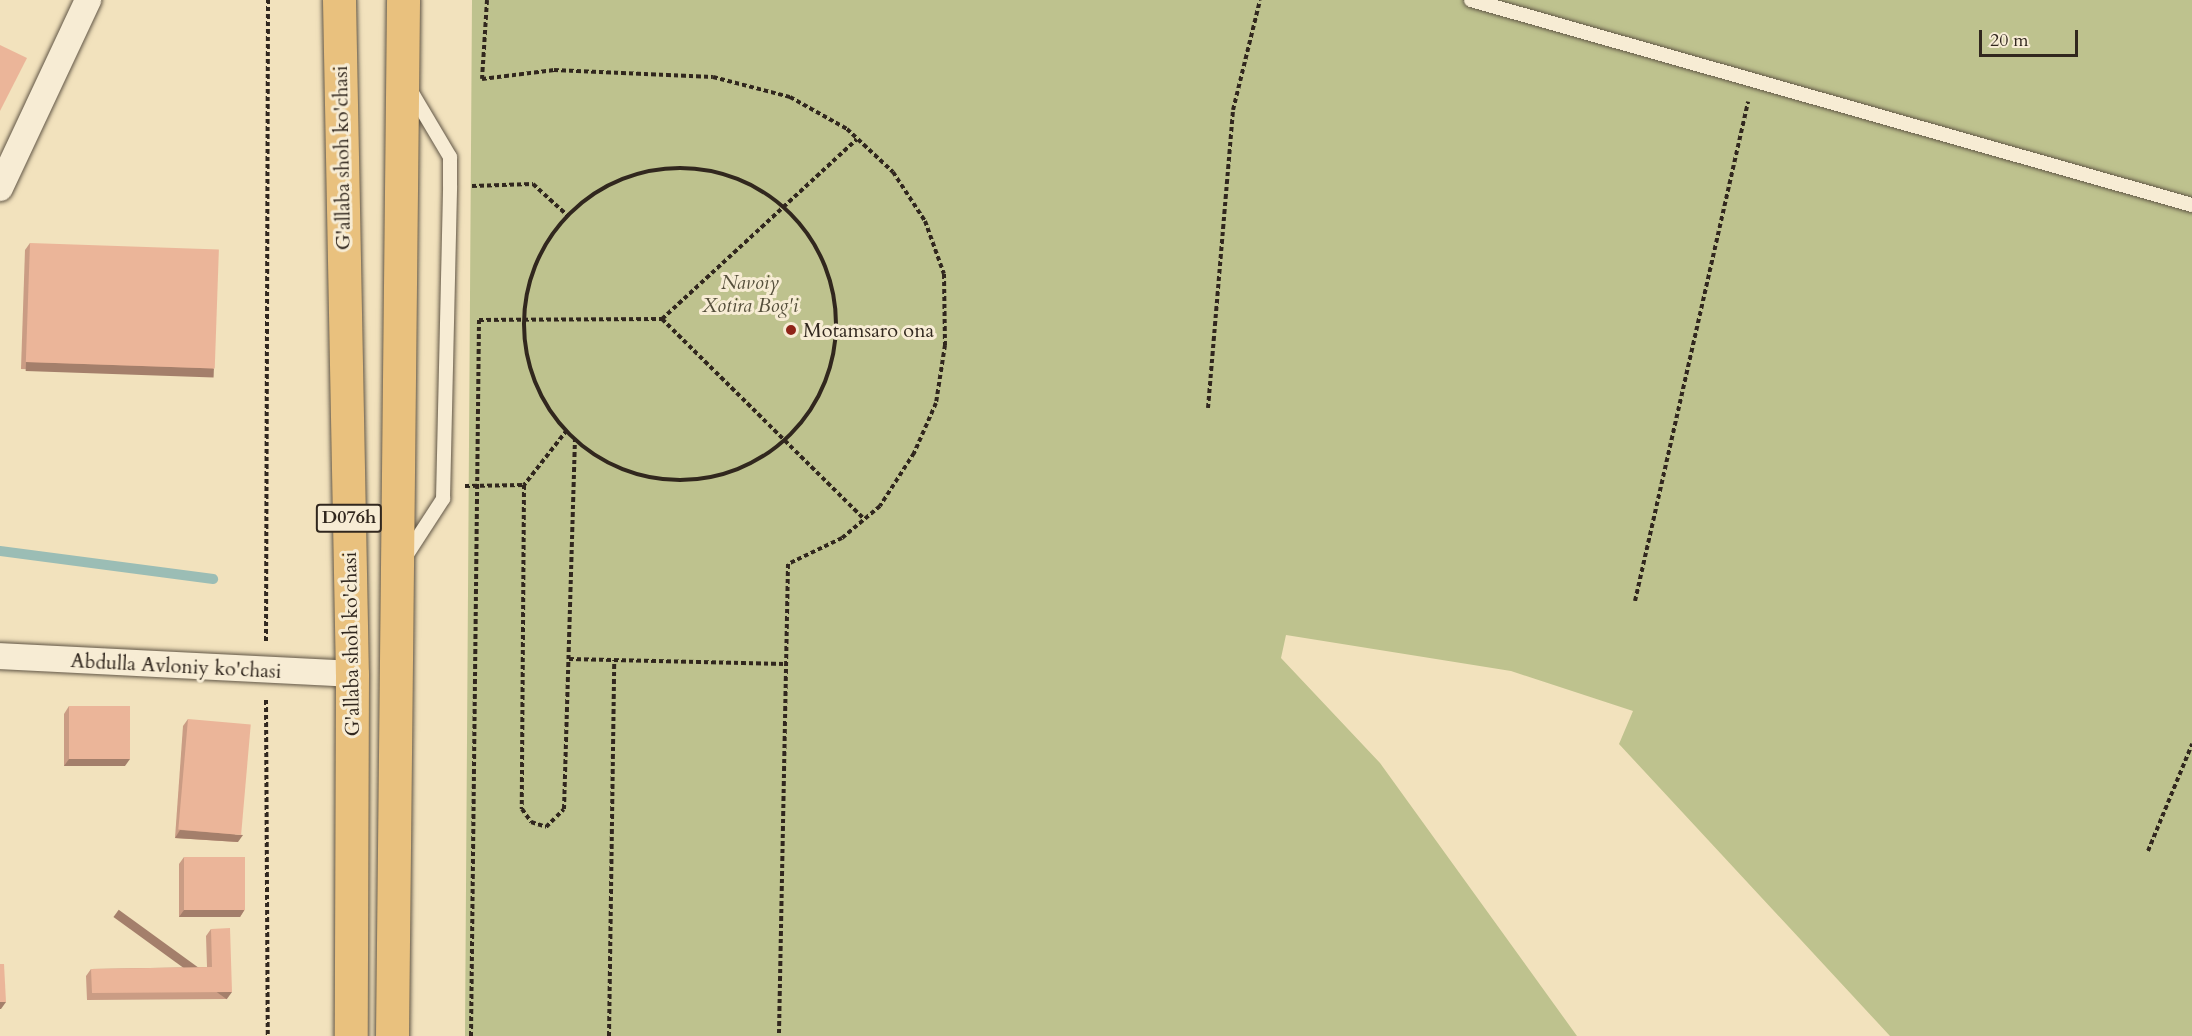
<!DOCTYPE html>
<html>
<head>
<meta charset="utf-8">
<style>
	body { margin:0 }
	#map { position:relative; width:2192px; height:1036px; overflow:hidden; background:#f2e2bd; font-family:Cardo,serif }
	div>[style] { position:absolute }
	.green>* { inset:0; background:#bec28e }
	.stream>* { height:10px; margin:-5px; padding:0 5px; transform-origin:5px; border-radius:5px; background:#9bbdb5 }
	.path>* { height:4px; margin-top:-2px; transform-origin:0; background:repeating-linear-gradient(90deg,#31271e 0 4.5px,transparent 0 7.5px) }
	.path>.ring { margin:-2px; padding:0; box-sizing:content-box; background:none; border:4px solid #31271e; border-radius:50% }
	.roads { filter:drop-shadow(0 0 2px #615646) drop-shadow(0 0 2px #615646) }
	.lane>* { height:14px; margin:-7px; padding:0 7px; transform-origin:7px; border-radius:7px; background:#f7ecd4 }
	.street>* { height:26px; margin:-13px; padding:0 13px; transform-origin:13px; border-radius:13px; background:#f7ecd4 }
	.primary>* { height:33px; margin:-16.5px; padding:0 16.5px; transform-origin:16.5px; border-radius:16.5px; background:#e9c17e }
	.wall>* { inset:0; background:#ca9c84 }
	.shaded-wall>* { inset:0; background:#a47f6b; transform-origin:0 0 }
	.building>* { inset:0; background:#ebb599; transform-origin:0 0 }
	.dots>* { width:16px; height:16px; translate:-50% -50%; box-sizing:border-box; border:3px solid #f7ecd4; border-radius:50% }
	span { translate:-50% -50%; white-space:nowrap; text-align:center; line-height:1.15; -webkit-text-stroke:6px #f7ecd4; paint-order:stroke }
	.shield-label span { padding:2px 4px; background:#f7ecd4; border:2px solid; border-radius:4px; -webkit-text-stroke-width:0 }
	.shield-label { font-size:18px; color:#31271e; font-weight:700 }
	.street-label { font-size:20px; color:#31271e }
	.park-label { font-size:20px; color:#544e3a; font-style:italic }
	.poi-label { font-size:20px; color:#31271e }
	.left { translate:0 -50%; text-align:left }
	.scale { position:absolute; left:1979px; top:30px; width:99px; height:27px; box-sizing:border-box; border:3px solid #31271e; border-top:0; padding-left:8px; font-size:18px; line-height:21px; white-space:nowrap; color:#31271e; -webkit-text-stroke:4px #f7ecd4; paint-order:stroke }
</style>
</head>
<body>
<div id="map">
	<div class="green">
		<i style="clip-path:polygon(472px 0,2192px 0,2192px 1036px,1890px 1036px,1619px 744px,1633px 711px,1511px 671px,1286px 635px,1281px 658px,1380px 763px,1577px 1036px,465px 1036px)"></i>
	</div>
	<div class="stream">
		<i style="left:0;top:551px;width:215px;rotate:7.5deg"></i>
	</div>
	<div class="path">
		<i style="left:487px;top:0;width:79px;rotate:93.6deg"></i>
		<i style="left:482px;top:79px;width:73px;rotate:-7.1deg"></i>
		<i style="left:554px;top:70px;width:159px;rotate:2.5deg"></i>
		<i style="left:713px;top:77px;width:80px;rotate:14.6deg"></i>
		<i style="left:790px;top:97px;width:65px;rotate:29.3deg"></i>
		<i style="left:847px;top:129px;width:63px;rotate:43.1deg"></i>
		<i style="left:893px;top:172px;width:59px;rotate:56.9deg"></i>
		<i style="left:925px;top:221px;width:56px;rotate:70.3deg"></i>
		<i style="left:944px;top:274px;width:71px;rotate:89.2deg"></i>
		<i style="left:945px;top:345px;width:59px;rotate:98.8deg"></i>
		<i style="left:936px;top:403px;width:55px;rotate:113.7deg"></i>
		<i style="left:914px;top:453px;width:63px;rotate:122.7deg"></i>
		<i style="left:880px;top:506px;width:50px;rotate:139.9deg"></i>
		<i style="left:842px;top:538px;width:60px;rotate:154.3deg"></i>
		<i style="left:788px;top:564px;width:472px;rotate:91.1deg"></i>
		<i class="ring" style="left:524px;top:168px;width:308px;height:308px"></i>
		<i style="left:472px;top:186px;width:61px;rotate:-1.9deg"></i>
		<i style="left:533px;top:184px;width:46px;rotate:42.4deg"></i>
		<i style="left:662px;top:319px;width:284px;rotate:44.7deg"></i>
		<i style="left:1208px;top:408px;width:299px;rotate:-85.2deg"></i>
		<i style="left:1233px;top:110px;width:113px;rotate:-76.2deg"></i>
		<i style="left:567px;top:430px;width:70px;rotate:128deg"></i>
		<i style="left:524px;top:485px;width:324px;rotate:90.4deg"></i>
		<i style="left:522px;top:809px;width:16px;rotate:55deg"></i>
		<i style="left:531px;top:822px;width:16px;rotate:18deg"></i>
		<i style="left:546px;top:827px;width:25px;rotate:-45deg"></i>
		<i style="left:564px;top:809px;width:370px;rotate:-88.3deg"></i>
		<i style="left:465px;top:486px;width:59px;rotate:-1deg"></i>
		<i style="left:1635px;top:601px;width:512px;rotate:-77.24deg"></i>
		<i style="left:266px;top:641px;width:641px;rotate:-89.82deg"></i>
		<i style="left:569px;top:659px;width:216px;rotate:1.3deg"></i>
		<i style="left:266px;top:700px;width:336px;rotate:89.7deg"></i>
		<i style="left:2148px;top:851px;width:116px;rotate:-67.6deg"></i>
		<i style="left:471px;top:1036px;width:716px;rotate:-89.36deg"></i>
		<i style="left:479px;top:320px;width:183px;rotate:-0.3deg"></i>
		<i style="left:662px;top:319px;width:265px;rotate:-42.7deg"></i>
		<i style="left:609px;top:1036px;width:376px;rotate:-89.2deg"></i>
	</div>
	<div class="roads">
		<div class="lane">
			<i style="left:1471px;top:0;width:750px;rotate:15.87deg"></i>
			<i style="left:404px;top:559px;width:72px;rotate:-57deg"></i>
			<i style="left:443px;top:499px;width:313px;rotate:-88.7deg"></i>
			<i style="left:450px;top:186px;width:29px;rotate:-90deg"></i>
			<i style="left:450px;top:157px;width:80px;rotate:-120.7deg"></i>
		</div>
		<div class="street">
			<i style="left:0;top:188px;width:208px;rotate:-64.9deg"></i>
			<i style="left:0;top:656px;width:352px;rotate:2.9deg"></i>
		</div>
		<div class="primary">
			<i style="left:339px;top:0;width:674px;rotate:88.9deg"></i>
			<i style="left:352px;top:674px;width:362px;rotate:90.2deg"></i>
			<i style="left:392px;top:1036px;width:1036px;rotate:-89.39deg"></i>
		</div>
	</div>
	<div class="wall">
		<i style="clip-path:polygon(30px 243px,214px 369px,209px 376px,21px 369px,25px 250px)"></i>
		<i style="clip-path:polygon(69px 706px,125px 766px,64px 766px,64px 714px)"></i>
		<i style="clip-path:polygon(188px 719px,238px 842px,175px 838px,183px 726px)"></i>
		<i style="clip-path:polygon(184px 857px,245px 909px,240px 917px,179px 917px,179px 864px)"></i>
		<i style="clip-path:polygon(211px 929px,227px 999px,87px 1000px,86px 976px,91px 969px,207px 967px,206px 936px)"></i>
	</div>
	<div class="shaded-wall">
		<i style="left:26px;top:362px;width:188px;height:9px;rotate:2deg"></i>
		<i style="clip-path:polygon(69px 759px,130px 759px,125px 766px,64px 766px)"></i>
		<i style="clip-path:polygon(180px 830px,243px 835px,238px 842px,175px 838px)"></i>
		<i style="clip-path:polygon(245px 909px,240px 917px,179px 917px,184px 910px)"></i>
		<i style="left:232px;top:992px;width:9px;height:140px;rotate:126deg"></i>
		<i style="clip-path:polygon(0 1002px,6px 1002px,1px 1009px,0 1009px)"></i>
	</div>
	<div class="building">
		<i style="clip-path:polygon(0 45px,27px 58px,0 111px)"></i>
		<i style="left:30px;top:243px;width:189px;height:119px;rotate:2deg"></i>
		<i style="left:69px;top:706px;width:61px;height:53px"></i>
		<i style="left:188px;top:719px;width:63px;height:111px;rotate:5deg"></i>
		<i style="left:184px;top:857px;width:61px;height:53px"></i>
		<i style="clip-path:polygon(230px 928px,232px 992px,92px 993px,91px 969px,212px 967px,211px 929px)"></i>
		<i style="clip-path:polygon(0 964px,4px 964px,6px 1002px,0 1002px)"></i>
	</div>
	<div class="dots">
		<i style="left:791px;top:330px;background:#8f2418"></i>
	</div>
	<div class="shield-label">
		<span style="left:349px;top:518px">D076h</span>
	</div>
	<div class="street-label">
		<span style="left:342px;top:158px;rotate:-91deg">G'allaba shoh ko'chasi</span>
		<span style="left:351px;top:644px;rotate:-91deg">G'allaba shoh ko'chasi</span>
		<span style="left:176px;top:666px;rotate:3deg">Abdulla Avloniy ko'chasi</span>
	</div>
	<div class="park-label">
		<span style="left:750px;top:294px">Navoiy<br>Xotira Bog'i</span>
	</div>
	<div class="poi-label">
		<span class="left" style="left:803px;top:330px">Motamsaro ona</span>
	</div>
	<div class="scale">20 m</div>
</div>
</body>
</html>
